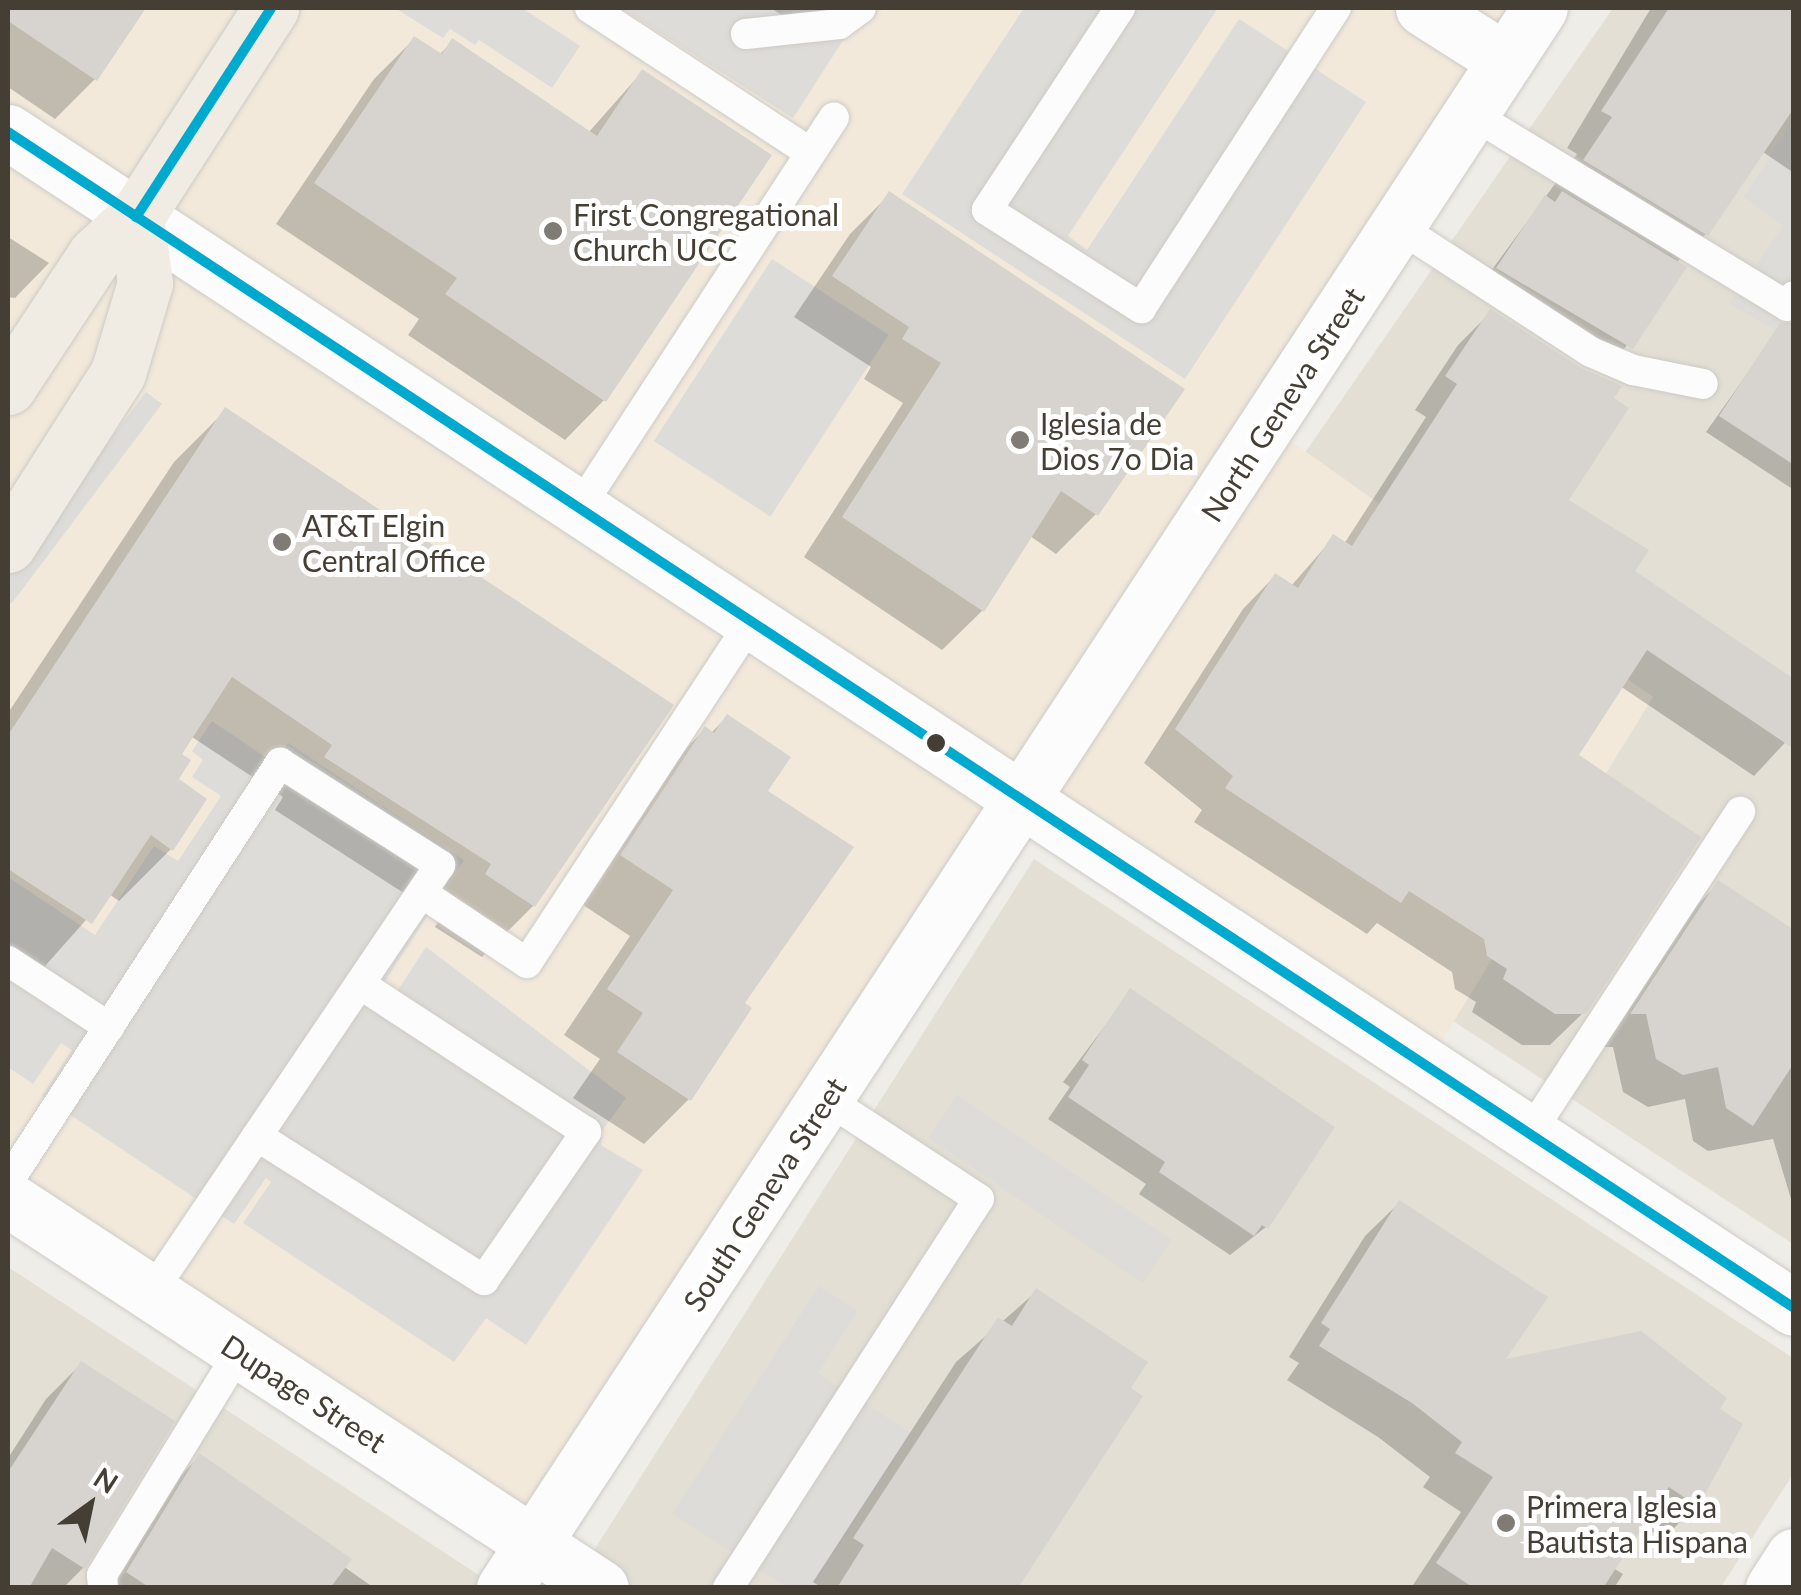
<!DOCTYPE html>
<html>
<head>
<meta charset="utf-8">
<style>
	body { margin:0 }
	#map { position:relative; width:1801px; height:1595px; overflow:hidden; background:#efede8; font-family:Lato,sans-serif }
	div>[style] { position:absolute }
	.residential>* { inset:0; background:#e3dfd5 }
	.commercial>* { inset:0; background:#f2e9db }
	.parking>* { inset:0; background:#dedcd8; transform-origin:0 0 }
	.shadow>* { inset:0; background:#0003 }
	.building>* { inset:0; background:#d7d4cf }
	.roads { filter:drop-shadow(0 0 2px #cdcbc6) drop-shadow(0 0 2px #cdcbc6) }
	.service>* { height:30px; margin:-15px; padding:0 15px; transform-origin:15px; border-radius:15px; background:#fdfcfc }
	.minor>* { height:55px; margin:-27.5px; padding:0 27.5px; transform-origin:27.5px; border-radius:27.5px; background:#fdfcfc }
	.tertiary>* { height:55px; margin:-27.5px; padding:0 27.5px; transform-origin:27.5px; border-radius:27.5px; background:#fdfcfc }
	.primary>* { height:55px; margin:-27.5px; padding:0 27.5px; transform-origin:27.5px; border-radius:27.5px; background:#f0ece3 }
	.bus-1>* { height:10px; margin:-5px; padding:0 5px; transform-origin:5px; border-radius:5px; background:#00a9ce }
	.dots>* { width:28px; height:28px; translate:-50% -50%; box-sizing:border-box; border:5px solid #fff; border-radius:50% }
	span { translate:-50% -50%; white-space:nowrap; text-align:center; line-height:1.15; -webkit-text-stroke:10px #fff; paint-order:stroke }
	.poi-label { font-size:30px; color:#443e35 }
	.left { translate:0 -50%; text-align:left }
	.street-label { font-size:30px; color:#443e35 }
	.frame { position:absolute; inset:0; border:10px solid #443e35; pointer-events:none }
	.north { position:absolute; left:40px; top:1455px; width:100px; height:100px; -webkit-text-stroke:8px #fff; paint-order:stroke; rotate:33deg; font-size:28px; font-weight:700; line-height:40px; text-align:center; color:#443e35 }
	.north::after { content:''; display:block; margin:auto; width:35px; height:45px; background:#443e35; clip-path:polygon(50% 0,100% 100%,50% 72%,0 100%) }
</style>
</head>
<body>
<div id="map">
	<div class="residential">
		<i style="clip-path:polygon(1613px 8px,1793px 8px,1793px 1244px,1450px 1019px,1304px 454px)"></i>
		<i style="clip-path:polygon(1034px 859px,1793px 1358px,1793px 1474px,1721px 1587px,570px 1588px)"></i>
		<i style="clip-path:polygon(8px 1267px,497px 1587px,8px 1587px)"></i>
	</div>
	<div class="commercial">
		<i style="clip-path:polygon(8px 8px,1540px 8px,1268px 425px,1653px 697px,1427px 1065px,1025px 801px,533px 1544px,8px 1199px)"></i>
	</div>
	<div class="parking">
		<i style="clip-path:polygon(395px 8px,522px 8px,580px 46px,552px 88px,479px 40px,475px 45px,450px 29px,443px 38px)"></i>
		<i style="clip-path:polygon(621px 8px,825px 8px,853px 25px,793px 118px)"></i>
		<i style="clip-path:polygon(1024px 8px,1218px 8px,1068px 236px,1087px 250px,1239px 19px,1366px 102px,1185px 379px,902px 194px)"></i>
		<i style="clip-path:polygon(1791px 125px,1794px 127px,1793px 339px,1729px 304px,1783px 226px,1744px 197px)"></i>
		<i style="left:772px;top:259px;width:139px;height:217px;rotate:33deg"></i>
		<i style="left:146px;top:392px;width:20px;height:250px;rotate:37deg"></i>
		<i style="clip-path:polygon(212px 721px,274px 763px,288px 743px,464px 860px,381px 987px,394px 996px,426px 947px,626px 1098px,602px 1131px,601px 1145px,643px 1170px,526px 1345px,486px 1318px,454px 1362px,243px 1223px,271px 1182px,266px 1178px,234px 1224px,42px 1096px,72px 1050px,61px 1043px,33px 1084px,8px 1067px,8px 877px,95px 935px,154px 846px,178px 861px,221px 796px,192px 777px,203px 760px,192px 751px)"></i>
		<i style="left:957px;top:1095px;width:259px;height:52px;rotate:34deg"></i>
		<i style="clip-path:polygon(819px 1286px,858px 1311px,818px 1373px,911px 1433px,813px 1587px,787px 1587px,672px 1514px)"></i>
	</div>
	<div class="shadow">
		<i style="clip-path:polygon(8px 8px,143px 8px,95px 79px,55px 119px,8px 87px)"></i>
		<i style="clip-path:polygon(771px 8px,832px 8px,807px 32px)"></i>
		<i style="clip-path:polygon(1651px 8px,1794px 8px,1794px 173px,1763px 152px,1708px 232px,1676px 263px,1684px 268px,1609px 369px,1477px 290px,1577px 154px,1567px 148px)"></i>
		<i style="clip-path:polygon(414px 39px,439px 55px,452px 42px,588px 133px,642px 72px,604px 400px,565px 440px,408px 335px,419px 319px,276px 224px,374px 79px)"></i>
		<i style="clip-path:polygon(890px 194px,1182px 390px,1096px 514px,1056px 554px,1030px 536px,982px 611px,942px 650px,804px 557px,903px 403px,864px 379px,871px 367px,794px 317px,850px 234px)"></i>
		<i style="clip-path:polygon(8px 237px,49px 263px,15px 298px,8px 297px)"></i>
		<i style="clip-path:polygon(1491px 312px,1565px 500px,1794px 733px,1754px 776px,1620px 686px,1575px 755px,1584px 1012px,1550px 1045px,1522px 1045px,1472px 1012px,1476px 1002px,1455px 989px,1452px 972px,1377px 923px,1367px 934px,1194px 822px,1202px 810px,1144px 763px,1243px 609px,1275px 576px,1291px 586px,1334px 537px,1344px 544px,1426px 417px,1415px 410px,1458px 345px)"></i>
		<i style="clip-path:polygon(1766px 347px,1794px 366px,1794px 490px,1706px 432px)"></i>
		<i style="clip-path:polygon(226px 410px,534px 905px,482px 957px,435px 927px,441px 917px,275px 810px,283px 797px,192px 737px,178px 755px,171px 849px,119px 901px,109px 894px,38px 974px,8px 954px,8px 713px,174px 462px)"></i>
		<i style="clip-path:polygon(727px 717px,765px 792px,741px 1004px,689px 1099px,644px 1144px,573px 1098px,600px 1059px,564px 1035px,630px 936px,577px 901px,660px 775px,705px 729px,711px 733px)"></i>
		<i style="clip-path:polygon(1718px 884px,1794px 932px,1794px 1209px,1773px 1139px,1708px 1151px,1693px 1141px,1685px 1099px,1648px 1107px,1623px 1092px,1613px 1047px,1600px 1047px,1685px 917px)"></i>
		<i style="clip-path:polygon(1131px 991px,1266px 1227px,1230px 1255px,1139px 1194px,1146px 1184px,1048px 1119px,1070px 1087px,1063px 1082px)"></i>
		<i style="clip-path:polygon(1399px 1203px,1500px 1363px,1716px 1410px,1696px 1506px,1663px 1539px,1641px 1524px,1613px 1568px,1623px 1574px,1614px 1588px,1411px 1588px,1461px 1512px,1423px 1487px,1430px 1477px,1378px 1437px,1287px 1380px,1299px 1363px,1289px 1357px,1365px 1236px)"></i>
		<i style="clip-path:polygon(1037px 1291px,1015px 1588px,822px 1588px,813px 1582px,956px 1362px)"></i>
		<i style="clip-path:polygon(81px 1364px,171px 1422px,83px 1568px,63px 1588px,8px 1588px,8px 1458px,46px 1399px)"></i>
		<i style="clip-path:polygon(200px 1456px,343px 1566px,374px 1588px,101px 1588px,154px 1502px)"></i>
	</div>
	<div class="building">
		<i style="clip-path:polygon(8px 8px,146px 8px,97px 81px,8px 21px)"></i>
		<i style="clip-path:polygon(1669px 8px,1794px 8px,1794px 108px,1708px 236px,1583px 160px,1612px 117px,1601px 111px)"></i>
		<i style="clip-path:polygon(414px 36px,442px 54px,452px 38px,597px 136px,642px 69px,772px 155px,606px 402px,445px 294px,457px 278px,314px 183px)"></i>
		<i style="clip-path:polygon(889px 191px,1185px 389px,1098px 516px,1061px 491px,984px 612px,842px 517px,941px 363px,902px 339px,909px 327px,832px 276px)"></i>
		<i style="clip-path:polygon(1562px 191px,1687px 267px,1633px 349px,1496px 268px,1545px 195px,1555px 202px)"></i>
		<i style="clip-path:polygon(1490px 309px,1581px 368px,1622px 386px,1614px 398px,1629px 408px,1569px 500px,1649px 550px,1635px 571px,1794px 679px,1794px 749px,1647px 650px,1579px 755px,1701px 837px,1586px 1014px,1555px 1014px,1503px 979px,1507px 969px,1487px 956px,1484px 939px,1409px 891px,1401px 903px,1225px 788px,1233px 776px,1175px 729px,1275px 573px,1298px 588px,1333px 534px,1352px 546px,1457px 384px,1445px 376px)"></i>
		<i style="clip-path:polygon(1780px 323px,1794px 323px,1794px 465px,1719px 416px)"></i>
		<i style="clip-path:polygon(225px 407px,674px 705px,535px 907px,485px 874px,491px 864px,324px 757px,332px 745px,232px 677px,182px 754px,191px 760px,179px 779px,207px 799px,173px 851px,151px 835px,92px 924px,8px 869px,8px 735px)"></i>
		<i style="clip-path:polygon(727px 714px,791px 757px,768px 791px,854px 847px,745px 1003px,752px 1008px,691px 1101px,617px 1052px,643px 1013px,607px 989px,673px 890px,620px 855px,705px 726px,714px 733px)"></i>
		<i style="clip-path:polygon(1718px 880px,1794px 930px,1794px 1063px,1753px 1126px,1726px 1108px,1718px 1067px,1683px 1075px,1656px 1059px,1646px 1014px,1630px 1014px)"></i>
		<i style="clip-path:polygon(1130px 988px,1335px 1127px,1268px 1229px,1262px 1225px,1254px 1236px,1159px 1172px,1165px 1162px,1068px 1097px,1089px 1065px,1082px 1060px)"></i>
		<i style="clip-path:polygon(1399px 1200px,1548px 1297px,1506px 1359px,1641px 1331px,1727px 1398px,1720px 1409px,1743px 1424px,1698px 1507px,1669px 1487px,1603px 1588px,1474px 1588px,1436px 1563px,1493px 1477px,1455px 1453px,1462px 1442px,1412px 1403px,1319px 1346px,1330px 1329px,1321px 1323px)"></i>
		<i style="clip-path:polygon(1036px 1288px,1148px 1362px,1131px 1388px,1143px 1396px,1018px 1588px,837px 1588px,864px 1545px,853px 1538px,998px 1317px,1012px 1326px)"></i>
		<i style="clip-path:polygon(81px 1361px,175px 1421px,85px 1569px,52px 1548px,29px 1588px,8px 1588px,8px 1472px)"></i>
		<i style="clip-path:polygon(199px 1453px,352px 1559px,330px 1588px,150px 1588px,126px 1572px)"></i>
	</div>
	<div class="roads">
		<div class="service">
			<i style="left:590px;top:8px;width:264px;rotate:33.3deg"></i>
			<i style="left:1120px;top:8px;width:242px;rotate:123.4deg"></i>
			<i style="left:987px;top:210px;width:183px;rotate:32.5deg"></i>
			<i style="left:1141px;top:308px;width:358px;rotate:-57deg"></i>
			<i style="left:746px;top:34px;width:94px;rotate:-6.1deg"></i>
			<i style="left:839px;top:24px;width:27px;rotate:-36deg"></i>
			<i style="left:1470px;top:113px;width:371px;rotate:31.3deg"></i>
			<i style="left:1787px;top:306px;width:12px;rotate:-55deg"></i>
			<i style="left:1397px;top:226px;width:231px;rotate:33deg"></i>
			<i style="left:1591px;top:352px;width:46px;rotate:23.2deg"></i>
			<i style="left:1633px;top:370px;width:71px;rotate:11.3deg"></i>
			<i style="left:580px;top:507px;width:465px;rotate:-56.9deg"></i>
			<i style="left:422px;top:893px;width:126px;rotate:33.7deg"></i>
			<i style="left:527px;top:963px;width:410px;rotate:-56.7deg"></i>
			<i style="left:8px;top:961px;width:121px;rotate:33.2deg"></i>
			<i style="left:1530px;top:1133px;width:384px;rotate:-56.8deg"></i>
			<i style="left:257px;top:1136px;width:269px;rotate:32.4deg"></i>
			<i style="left:484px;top:1280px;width:180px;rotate:-55.4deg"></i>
			<i style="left:586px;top:1132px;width:270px;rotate:-146.8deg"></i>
			<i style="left:8px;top:1182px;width:500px;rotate:-57deg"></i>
			<i style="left:280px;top:763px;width:190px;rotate:32.5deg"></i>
			<i style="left:440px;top:865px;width:516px;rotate:124.03deg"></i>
			<i style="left:103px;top:1588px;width:13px;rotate:-94deg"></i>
			<i style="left:102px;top:1575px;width:263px;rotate:-58.4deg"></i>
			<i style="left:728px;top:1588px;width:463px;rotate:-57.2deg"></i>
			<i style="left:979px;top:1199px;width:183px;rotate:-146.8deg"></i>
		</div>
		<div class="minor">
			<i style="left:1423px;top:8px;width:97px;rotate:32.4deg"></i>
			<i style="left:8px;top:1199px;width:709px;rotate:33.26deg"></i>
			<i style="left:504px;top:1588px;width:1889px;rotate:-56.75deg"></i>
			<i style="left:1773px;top:1588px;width:38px;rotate:-57deg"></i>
		</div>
		<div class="tertiary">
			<i style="left:8px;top:132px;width:2138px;rotate:33.36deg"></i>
		</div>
		<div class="primary">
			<i style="left:8px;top:387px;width:158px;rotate:-56.6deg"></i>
			<i style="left:95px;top:255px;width:56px;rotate:-42.8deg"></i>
			<i style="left:136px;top:217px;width:249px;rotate:-57.1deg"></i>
			<i style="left:8px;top:545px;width:204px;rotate:-57.4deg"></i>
			<i style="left:118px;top:373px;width:94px;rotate:-73.3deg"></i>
			<i style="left:145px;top:283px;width:67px;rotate:-97.8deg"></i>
		</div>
	</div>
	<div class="bus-1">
		<i style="left:8px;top:132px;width:2138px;rotate:33.36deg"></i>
		<i style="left:136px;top:217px;width:249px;rotate:-57.1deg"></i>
	</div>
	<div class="dots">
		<i style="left:553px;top:231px;background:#807b74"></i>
		<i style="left:1020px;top:440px;background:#807b74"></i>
		<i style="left:282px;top:542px;background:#807b74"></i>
		<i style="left:936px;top:743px;background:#443e35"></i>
		<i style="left:1506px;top:1523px;background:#807b74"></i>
	</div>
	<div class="poi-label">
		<span class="left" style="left:573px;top:231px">First Congregational<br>Church UCC</span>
		<span class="left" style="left:1040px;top:440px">Iglesia de<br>Dios 7o Dia</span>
		<span class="left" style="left:302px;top:542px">AT&amp;T Elgin<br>Central Office</span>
		<span class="left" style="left:1526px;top:1523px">Primera Iglesia<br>Bautista Hispana</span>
	</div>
	<div class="street-label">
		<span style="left:1282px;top:404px;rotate:-57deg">North Geneva Street</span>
		<span style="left:764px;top:1194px;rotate:-57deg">South Geneva Street</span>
		<span style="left:304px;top:1393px;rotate:33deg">Dupage Street</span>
	</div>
	<div class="frame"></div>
	<div class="north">N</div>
</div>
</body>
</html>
